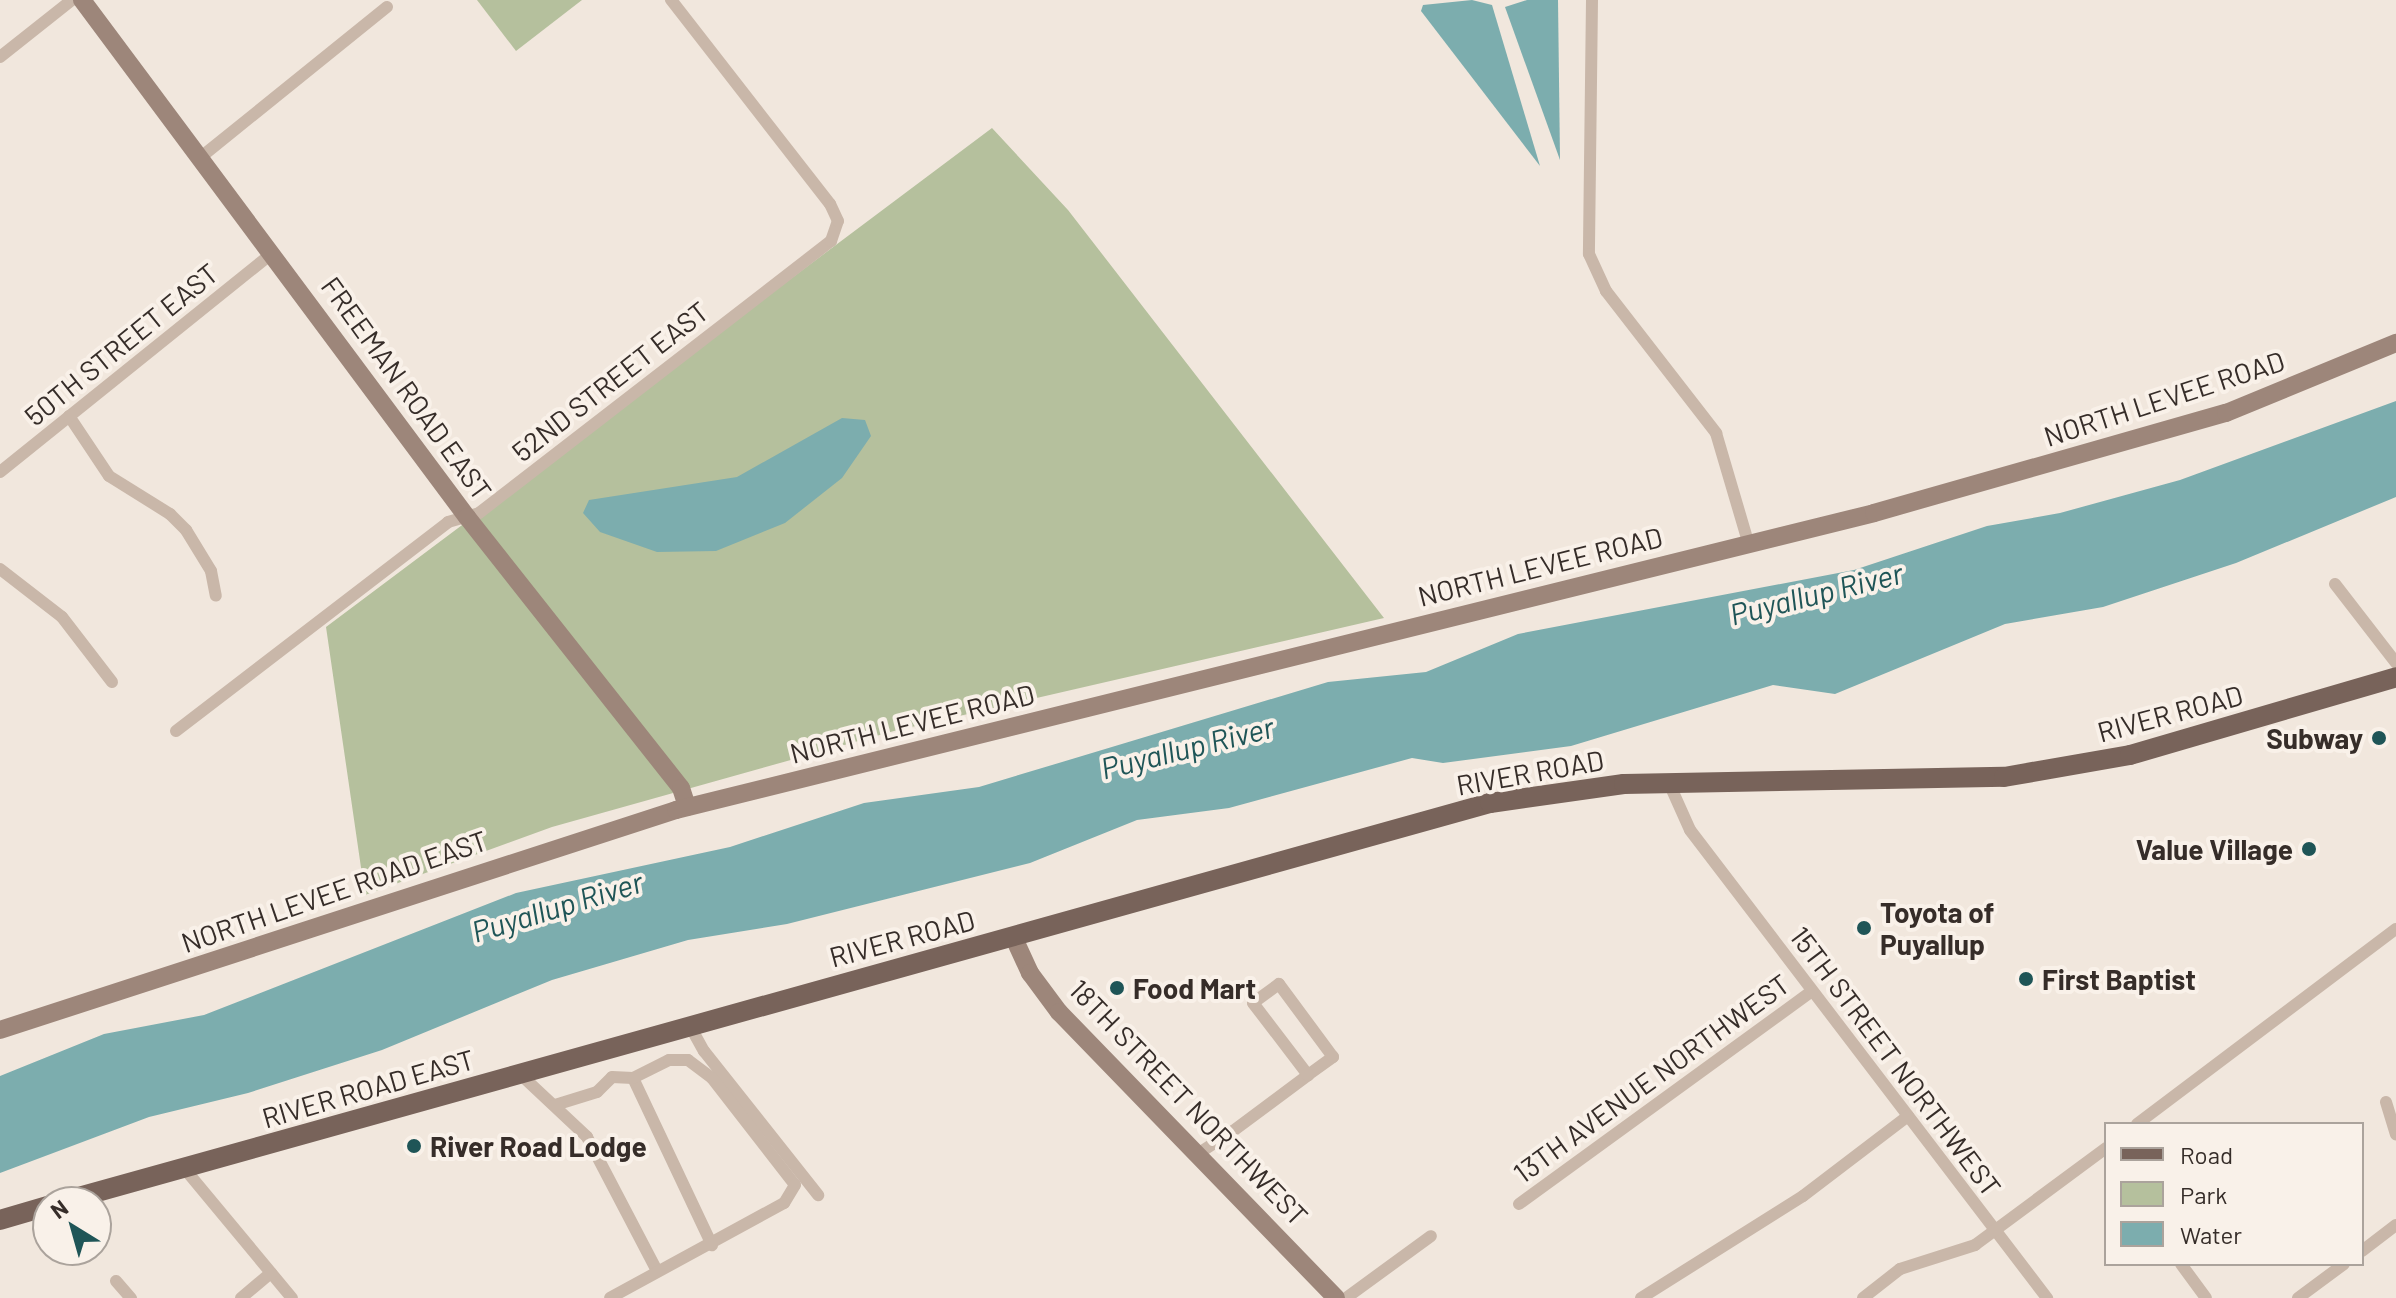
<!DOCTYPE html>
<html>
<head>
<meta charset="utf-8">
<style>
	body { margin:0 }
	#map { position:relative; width:2396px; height:1298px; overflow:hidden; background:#f1e7dd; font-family:Barlow,sans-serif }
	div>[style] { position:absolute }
	.green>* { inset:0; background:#b5c09d }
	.water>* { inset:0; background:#7cadae }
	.street>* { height:12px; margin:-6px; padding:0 6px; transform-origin:6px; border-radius:6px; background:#c9b7a9 }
	.secondary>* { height:18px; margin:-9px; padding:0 9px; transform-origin:9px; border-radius:9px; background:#9d867a }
	.primary>* { height:20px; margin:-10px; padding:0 10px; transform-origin:10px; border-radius:10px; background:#78635a }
	.dots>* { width:22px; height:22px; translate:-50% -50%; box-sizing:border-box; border:4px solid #f9f1e9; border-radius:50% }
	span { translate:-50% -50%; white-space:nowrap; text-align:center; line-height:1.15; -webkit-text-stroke:8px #f9f1e9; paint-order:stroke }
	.street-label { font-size:28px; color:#362d29 }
	.poi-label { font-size:28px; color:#362d29; font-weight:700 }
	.right { translate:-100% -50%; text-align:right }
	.left { translate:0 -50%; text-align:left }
	.water-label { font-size:30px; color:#1f5557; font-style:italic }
	.legend { position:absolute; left:2104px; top:1122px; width:260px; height:144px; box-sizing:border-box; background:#f9f1e9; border:2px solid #aba39c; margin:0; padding:10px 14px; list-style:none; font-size:24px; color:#362d29 }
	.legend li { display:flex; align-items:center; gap:16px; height:40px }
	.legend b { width:40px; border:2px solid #aba39c }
	.north { position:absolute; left:32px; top:1186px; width:80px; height:80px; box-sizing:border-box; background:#f9f1e9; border:2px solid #aba39c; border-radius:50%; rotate:323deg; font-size:22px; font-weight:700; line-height:32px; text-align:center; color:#362d29 }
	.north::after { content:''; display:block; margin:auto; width:28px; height:36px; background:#1f5557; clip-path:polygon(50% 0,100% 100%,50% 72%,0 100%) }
</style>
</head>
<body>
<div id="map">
	<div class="green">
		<i style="clip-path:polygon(477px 0,582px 0,516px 51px)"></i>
		<i style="clip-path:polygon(992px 128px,1068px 210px,1384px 618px,894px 731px,552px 827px,365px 895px,326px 627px)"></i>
	</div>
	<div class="water">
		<i style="clip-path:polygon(1472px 0,1492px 5px,1540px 166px,1421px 11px,1423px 5px)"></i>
		<i style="clip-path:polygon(1527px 0,1558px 0,1560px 160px,1505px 7px)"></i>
		<i style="clip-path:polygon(2396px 401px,2396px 497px,2236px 563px,2103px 607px,2005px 624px,1835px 694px,1773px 685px,1571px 746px,1443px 763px,1412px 758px,1229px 808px,1137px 820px,1030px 863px,787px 924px,688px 940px,552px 980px,382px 1050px,248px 1093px,149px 1117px,0 1173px,0 1076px,104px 1034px,204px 1015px,516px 893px,730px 847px,864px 803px,979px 787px,1328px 682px,1426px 672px,1518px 634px,1854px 570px,1987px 526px,2060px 513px,2180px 480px)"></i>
		<i style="clip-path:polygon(842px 418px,865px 420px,871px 436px,842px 478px,785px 523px,716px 551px,657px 552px,600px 532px,583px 513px,589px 500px,737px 477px)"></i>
	</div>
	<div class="street">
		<i style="left:1592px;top:0;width:254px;rotate:90.7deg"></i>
		<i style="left:1589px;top:254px;width:41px;rotate:65.3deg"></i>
		<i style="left:1606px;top:291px;width:180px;rotate:52.2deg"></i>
		<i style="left:1716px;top:433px;width:114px;rotate:73.6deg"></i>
		<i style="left:0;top:57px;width:92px;rotate:-38.4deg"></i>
		<i style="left:201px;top:157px;width:239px;rotate:-38.9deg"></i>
		<i style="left:69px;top:416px;width:72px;rotate:56.3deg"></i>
		<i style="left:109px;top:476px;width:72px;rotate:31.9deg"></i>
		<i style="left:170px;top:514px;width:23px;rotate:45deg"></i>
		<i style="left:186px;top:530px;width:48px;rotate:58.6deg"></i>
		<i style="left:211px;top:571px;width:25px;rotate:79deg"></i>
		<i style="left:0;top:472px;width:349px;rotate:-38.8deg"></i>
		<i style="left:0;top:569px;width:78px;rotate:37.7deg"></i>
		<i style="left:62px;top:617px;width:82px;rotate:52.4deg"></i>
		<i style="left:2335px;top:584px;width:100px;rotate:52.3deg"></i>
		<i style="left:176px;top:731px;width:343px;rotate:-37.5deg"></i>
		<i style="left:448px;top:522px;width:32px;rotate:-16deg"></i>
		<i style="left:479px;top:513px;width:445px;rotate:-37.7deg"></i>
		<i style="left:831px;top:241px;width:21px;rotate:-71deg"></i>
		<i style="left:838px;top:221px;width:19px;rotate:-115deg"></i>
		<i style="left:830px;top:204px;width:259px;rotate:-127.9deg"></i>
		<i style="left:1669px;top:783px;width:51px;rotate:65.9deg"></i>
		<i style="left:1690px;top:830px;width:589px;rotate:52.66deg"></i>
		<i style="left:690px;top:1026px;width:29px;rotate:61deg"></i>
		<i style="left:704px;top:1051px;width:184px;rotate:51.6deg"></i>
		<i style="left:520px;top:1074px;width:92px;rotate:43.2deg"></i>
		<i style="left:587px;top:1137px;width:151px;rotate:62.4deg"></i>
		<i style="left:633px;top:1078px;width:185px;rotate:64.7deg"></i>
		<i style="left:2386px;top:1102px;width:34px;rotate:73deg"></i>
		<i style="left:555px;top:1105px;width:44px;rotate:-17.2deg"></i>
		<i style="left:597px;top:1092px;width:21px;rotate:-45deg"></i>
		<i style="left:612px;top:1077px;width:21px;rotate:3deg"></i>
		<i style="left:633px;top:1078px;width:40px;rotate:-26.6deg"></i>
		<i style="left:669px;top:1060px;width:19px"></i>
		<i style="left:688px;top:1060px;width:30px;rotate:37deg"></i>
		<i style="left:712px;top:1078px;width:135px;rotate:52.2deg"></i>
		<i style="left:795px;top:1185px;width:21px;rotate:121deg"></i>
		<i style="left:784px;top:1203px;width:198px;rotate:151.4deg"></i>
		<i style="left:2137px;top:1124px;width:324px;rotate:-37deg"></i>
		<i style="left:1196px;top:1155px;width:44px;rotate:-33deg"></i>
		<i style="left:1233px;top:1131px;width:94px;rotate:-36.7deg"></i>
		<i style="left:1308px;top:1075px;width:31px;rotate:-36deg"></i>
		<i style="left:1333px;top:1057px;width:91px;rotate:-126.5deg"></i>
		<i style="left:1279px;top:984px;width:32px;rotate:144deg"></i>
		<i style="left:1253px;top:1003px;width:91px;rotate:52.6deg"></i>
		<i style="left:184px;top:1168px;width:169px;rotate:50.3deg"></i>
		<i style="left:1519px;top:1204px;width:362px;rotate:-36deg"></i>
		<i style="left:2362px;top:1251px;width:43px;rotate:-37.4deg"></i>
		<i style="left:2181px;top:1264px;width:42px;rotate:53.7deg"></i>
		<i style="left:116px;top:1281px;width:23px;rotate:49deg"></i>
		<i style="left:241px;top:1298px;width:39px;rotate:-40deg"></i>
		<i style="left:1346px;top:1298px;width:105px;rotate:-36.1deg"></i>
		<i style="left:1641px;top:1298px;width:191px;rotate:-32.2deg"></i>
		<i style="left:1803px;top:1196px;width:132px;rotate:-37.3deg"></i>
		<i style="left:1863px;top:1298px;width:47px;rotate:-38.1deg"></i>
		<i style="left:1900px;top:1269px;width:79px;rotate:-17.7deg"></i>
		<i style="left:1975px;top:1245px;width:163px;rotate:-36.5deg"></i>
		<i style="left:2298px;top:1298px;width:57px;rotate:-36.5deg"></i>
	</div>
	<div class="secondary">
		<i style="left:82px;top:0;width:645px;rotate:53.33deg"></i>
		<i style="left:467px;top:517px;width:345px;rotate:51.7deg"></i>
		<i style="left:681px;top:788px;width:20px;rotate:72deg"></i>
		<i style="left:1013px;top:936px;width:41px;rotate:65.3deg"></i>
		<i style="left:1030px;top:973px;width:49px;rotate:53.4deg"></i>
		<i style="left:1059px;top:1012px;width:398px;rotate:45.9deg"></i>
		<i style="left:0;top:1030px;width:711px;rotate:-18.03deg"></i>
		<i style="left:676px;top:810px;width:1234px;rotate:-13.92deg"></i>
		<i style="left:1874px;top:513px;width:366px;rotate:-15.9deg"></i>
		<i style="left:2226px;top:413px;width:184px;rotate:-22.4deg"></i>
	</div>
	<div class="primary">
		<i style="left:61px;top:1202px;width:1484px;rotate:-15.6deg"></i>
		<i style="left:1490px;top:803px;width:135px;rotate:-8.1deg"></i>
		<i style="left:1624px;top:784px;width:380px;rotate:-1.1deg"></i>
		<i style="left:2004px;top:777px;width:128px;rotate:-9.9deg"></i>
		<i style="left:2130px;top:755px;width:277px;rotate:-16.3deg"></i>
		<i style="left:0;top:1220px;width:50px;rotate:-16.3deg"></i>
	</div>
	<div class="dots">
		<i style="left:2379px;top:738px;background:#1f5557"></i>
		<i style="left:2309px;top:849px;background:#1f5557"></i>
		<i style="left:1864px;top:928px;background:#1f5557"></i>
		<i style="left:2026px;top:979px;background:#1f5557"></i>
		<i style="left:1117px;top:988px;background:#1f5557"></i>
		<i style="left:414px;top:1146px;background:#1f5557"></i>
	</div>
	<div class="street-label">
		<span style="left:121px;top:344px;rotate:-39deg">50TH STREET EAST</span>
		<span style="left:610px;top:381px;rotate:-38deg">52ND STREET EAST</span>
		<span style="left:407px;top:388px;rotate:54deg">FREEMAN ROAD EAST</span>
		<span style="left:2164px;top:398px;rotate:-18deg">NORTH LEVEE ROAD</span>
		<span style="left:1540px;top:566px;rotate:-14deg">NORTH LEVEE ROAD</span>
		<span style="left:2170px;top:713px;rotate:-15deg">RIVER ROAD</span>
		<span style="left:912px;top:723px;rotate:-14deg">NORTH LEVEE ROAD</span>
		<span style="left:1530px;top:772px;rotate:-10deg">RIVER ROAD</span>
		<span style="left:334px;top:891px;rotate:-19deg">NORTH LEVEE ROAD EAST</span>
		<span style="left:902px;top:938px;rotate:-15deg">RIVER ROAD</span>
		<span style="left:1896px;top:1061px;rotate:53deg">15TH STREET NORTHWEST</span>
		<span style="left:1651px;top:1078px;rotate:-36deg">13TH AVENUE NORTHWEST</span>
		<span style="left:368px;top:1088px;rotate:-16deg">RIVER ROAD EAST</span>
		<span style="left:1189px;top:1102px;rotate:46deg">18TH STREET NORTHWEST</span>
	</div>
	<div class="poi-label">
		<span class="right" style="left:2363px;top:738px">Subway</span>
		<span class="right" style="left:2293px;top:849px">Value Village</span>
		<span class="left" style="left:1880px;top:928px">Toyota of<br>Puyallup</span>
		<span class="left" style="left:2042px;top:979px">First Baptist</span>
		<span class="left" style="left:1133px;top:988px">Food Mart</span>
		<span class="left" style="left:430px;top:1146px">River Road Lodge</span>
	</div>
	<div class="water-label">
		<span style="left:1816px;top:593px;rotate:-14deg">Puyallup River</span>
		<span style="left:1187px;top:747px;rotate:-14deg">Puyallup River</span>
		<span style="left:557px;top:906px;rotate:-17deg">Puyallup River</span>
	</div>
	<ul class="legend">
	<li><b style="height:10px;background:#78635a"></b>Road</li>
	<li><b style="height:22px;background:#b5c09d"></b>Park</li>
	<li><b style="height:22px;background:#7cadae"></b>Water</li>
	</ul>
	<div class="north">N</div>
</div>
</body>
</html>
